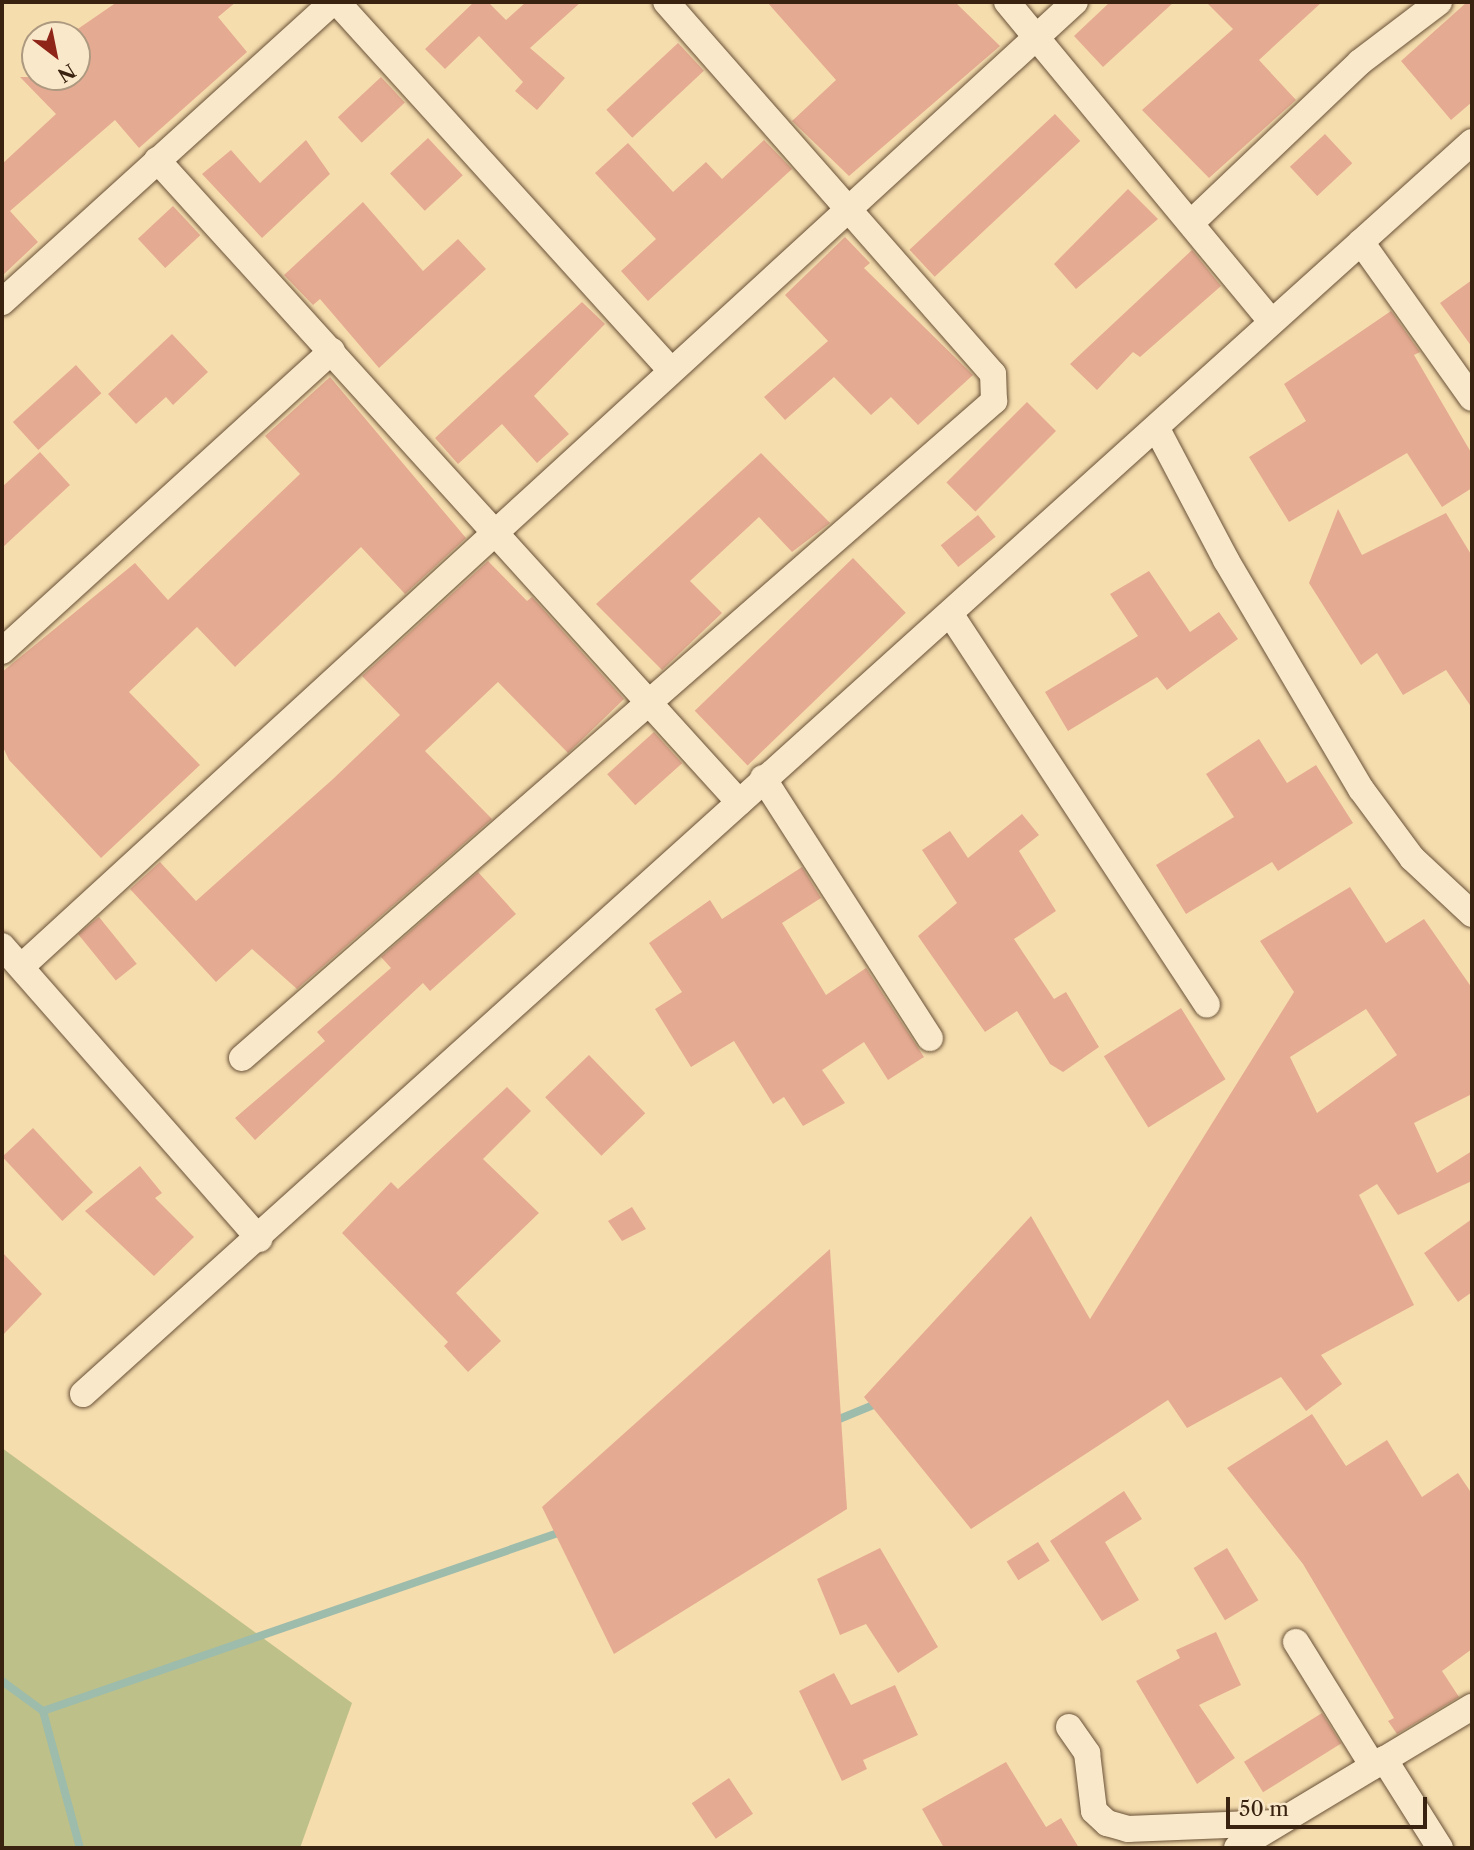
<!DOCTYPE html>
<html>
<head>
<meta charset="utf-8">
<style>
	body { margin:0 }
	#map { position:relative; width:1474px; height:1850px; overflow:hidden; background:#f6ddae; font-family:"Libre Caslon Text",serif }
	div>[style] { position:absolute }
	.green>* { inset:0; background:#bec089 }
	.stream>* { height:8px; margin:-4px; padding:0 4px; transform-origin:4px; border-radius:4px; background:#9dbcab }
	.building>* { inset:0; background:#e5ab92; transform-origin:0 0 }
	.roads { filter:drop-shadow(0 0 2px #695138) drop-shadow(0 0 2px #695138) }
	.street>* { height:26px; margin:-13px; padding:0 13px; transform-origin:13px; border-radius:13px; background:#f9e9ca }
	span { translate:-50% -50%; white-space:nowrap; text-align:center; line-height:1.15; -webkit-text-stroke:5px #f9e9ca; paint-order:stroke }
	.frame { position:absolute; inset:0; border:4px solid #3a2210; pointer-events:none }
	.north { position:absolute; left:21px; top:21px; width:70px; height:70px; box-sizing:border-box; background:#f9e9ca; border:2px solid #ad9980; border-radius:50%; rotate:148deg; font-size:19px; font-weight:700; line-height:28px; text-align:center; color:#3a2210 }
	.north::after { content:''; display:block; margin:auto; width:24px; height:32px; background:#8f2418; clip-path:polygon(50% 0,100% 100%,50% 72%,0 100%) }
	.scale { position:absolute; left:1226px; top:1797px; width:201px; height:32px; box-sizing:border-box; border:4px solid #3a2210; border-top:0; padding-left:9px; font-size:21px; line-height:24px; white-space:nowrap; color:#3a2210; -webkit-text-stroke:5px #f9e9ca; paint-order:stroke }
</style>
</head>
<body>
<div id="map">
	<div class="green">
		<i style="clip-path:polygon(2px 1448px,352px 1703px,300px 1848px,2px 1848px)"></i>
	</div>
	<div class="stream">
		<i style="left:832px;top:1422px;width:50px;rotate:-22.4deg"></i>
		<i style="left:2px;top:1681px;width:51px;rotate:36.2deg"></i>
		<i style="left:43px;top:1711px;width:142px;rotate:74.9deg"></i>
		<i style="left:43px;top:1711px;width:551px;rotate:-19.06deg"></i>
	</div>
	<div class="building">
		<i style="clip-path:polygon(117px 2px,236px 2px,218px 17px,247px 52px,139px 148px,115px 120px,10px 211px,38px 242px,2px 276px,2px 164px,56px 114px,20px 77px,77px 77px,77px 35px,69px 35px)"></i>
		<i style="clip-path:polygon(474px 2px,488px 2px,506px 20px,526px 2px,581px 2px,530px 48px,565px 78px,537px 110px,515px 91px,523px 82px,479px 36px,445px 69px,425px 49px)"></i>
		<i style="clip-path:polygon(767px 2px,955px 2px,1000px 46px,849px 176px,792px 121px,836px 80px)"></i>
		<i style="clip-path:polygon(1110px 2px,1174px 2px,1103px 67px,1074px 36px)"></i>
		<i style="clip-path:polygon(1206px 2px,1322px 2px,1259px 60px,1296px 100px,1209px 178px,1142px 110px,1233px 29px)"></i>
		<i style="clip-path:polygon(1467px 2px,1472px 2px,1472px 102px,1451px 120px,1401px 61px)"></i>
		<i style="left:678px;top:43px;width:38px;height:98px;rotate:47deg"></i>
		<i style="left:381px;top:77px;width:35px;height:59px;rotate:47deg"></i>
		<i style="left:1055px;top:114px;width:37px;height:199px;rotate:47deg"></i>
		<i style="left:1325px;top:134px;width:40px;height:48px;rotate:47deg"></i>
		<i style="left:428px;top:138px;width:51px;height:52px;rotate:47deg"></i>
		<i style="clip-path:polygon(306px 140px,330px 174px,262px 238px,202px 174px,231px 150px,260px 183px)"></i>
		<i style="clip-path:polygon(764px 140px,792px 169px,648px 301px,621px 271px,656px 239px,595px 173px,628px 143px,673px 192px,706px 162px,722px 179px)"></i>
		<i style="clip-path:polygon(1128px 189px,1158px 219px,1076px 289px,1054px 264px)"></i>
		<i style="clip-path:polygon(363px 202px,423px 271px,458px 239px,486px 269px,379px 368px,320px 299px,313px 305px,284px 275px)"></i>
		<i style="left:173px;top:206px;width:40px;height:48px;rotate:47deg"></i>
		<i style="clip-path:polygon(845px 237px,870px 263px,864px 268px,973px 375px,918px 425px,891px 397px,871px 415px,834px 377px,785px 420px,764px 397px,828px 341px,785px 295px)"></i>
		<i style="clip-path:polygon(1192px 250px,1221px 286px,1140px 357px,1133px 352px,1097px 390px,1070px 364px)"></i>
		<i style="clip-path:polygon(1472px 280px,1472px 347px,1440px 303px)"></i>
		<i style="clip-path:polygon(582px 302px,605px 324px,534px 396px,569px 434px,537px 463px,502px 424px,458px 464px,435px 438px)"></i>
		<i style="clip-path:polygon(1391px 311px,1420px 352px,1414px 355px,1472px 454px,1472px 488px,1442px 507px,1407px 453px,1289px 522px,1249px 457px,1306px 421px,1284px 384px)"></i>
		<i style="clip-path:polygon(172px 334px,208px 372px,173px 405px,166px 397px,136px 424px,108px 394px)"></i>
		<i style="left:76px;top:365px;width:38px;height:85px;rotate:48deg"></i>
		<i style="clip-path:polygon(330px 377px,466px 538px,405px 594px,361px 547px,235px 667px,197px 627px,129px 692px,200px 765px,101px 858px,9px 760px,2px 745px,2px 672px,135px 563px,168px 600px,300px 474px,265px 436px)"></i>
		<i style="left:1027px;top:402px;width:41px;height:114px;rotate:45deg"></i>
		<i style="clip-path:polygon(40px 452px,70px 485px,2px 548px,2px 487px)"></i>
		<i style="clip-path:polygon(761px 453px,830px 523px,792px 552px,759px 517px,690px 581px,722px 613px,662px 670px,596px 604px)"></i>
		<i style="clip-path:polygon(1338px 509px,1362px 555px,1446px 513px,1472px 556px,1472px 708px,1446px 670px,1403px 695px,1377px 653px,1361px 665px,1309px 583px)"></i>
		<i style="left:978px;top:515px;width:28px;height:48px;rotate:51deg"></i>
		<i style="left:853px;top:558px;width:76px;height:220px;rotate:46deg"></i>
		<i style="clip-path:polygon(488px 561px,527px 601px,532px 597px,624px 699px,568px 753px,498px 682px,425px 751px,492px 819px,297px 989px,252px 949px,216px 982px,130px 889px,160px 862px,196px 901px,333px 779px,400px 715px,362px 676px)"></i>
		<i style="clip-path:polygon(1149px 571px,1190px 632px,1219px 612px,1238px 639px,1167px 690px,1157px 677px,1068px 731px,1045px 692px,1138px 636px,1110px 594px)"></i>
		<i style="left:654px;top:732px;width:42px;height:63px;rotate:48deg"></i>
		<i style="clip-path:polygon(1259px 739px,1287px 783px,1316px 765px,1353px 823px,1278px 871px,1272px 862px,1186px 914px,1156px 865px,1234px 817px,1206px 774px)"></i>
		<i style="clip-path:polygon(1022px 814px,1039px 835px,1019px 851px,1056px 911px,1014px 939px,1054px 999px,1066px 992px,1099px 1047px,1063px 1072px,1050px 1064px,1017px 1011px,985px 1032px,918px 936px,957px 903px,922px 850px,950px 831px,968px 858px)"></i>
		<i style="clip-path:polygon(802px 867px,821px 898px,782px 923px,826px 995px,866px 968px,924px 1057px,888px 1080px,864px 1042px,822px 1070px,845px 1103px,803px 1126px,784px 1097px,773px 1104px,734px 1041px,691px 1067px,655px 1009px,682px 992px,649px 943px,710px 900px,722px 919px)"></i>
		<i style="clip-path:polygon(478px 872px,516px 914px,430px 991px,423px 983px,255px 1140px,235px 1118px,325px 1041px,317px 1032px,391px 968px,381px 957px)"></i>
		<i style="clip-path:polygon(evenodd,1350px 887px,1386px 943px,1424px 919px,1472px 988px,1472px 1094px,1414px 1123px,1437px 1173px,1472px 1151px,1472px 1181px,1398px 1215px,1377px 1184px,1359px 1195px,1414px 1305px,1321px 1355px,1342px 1384px,1306px 1411px,1281px 1377px,1187px 1428px,1168px 1400px,971px 1529px,864px 1397px,1031px 1216px,1090px 1319px,1294px 992px,1260px 941px,1350px 887px,1366px 1009px,1397px 1055px,1317px 1113px,1290px 1057px,1366px 1009px)"></i>
		<i style="left:99px;top:917px;width:60px;height:27px;rotate:51deg"></i>
		<i style="left:1181px;top:1008px;width:84px;height:91px;rotate:58deg"></i>
		<i style="left:589px;top:1055px;width:81px;height:61px;rotate:46deg"></i>
		<i style="clip-path:polygon(507px 1087px,531px 1111px,483px 1159px,539px 1213px,456px 1293px,501px 1341px,468px 1372px,444px 1346px,448px 1342px,342px 1233px,391px 1182px,398px 1189px)"></i>
		<i style="left:33px;top:1128px;width:88px;height:42px;rotate:47deg"></i>
		<i style="clip-path:polygon(140px 1166px,162px 1193px,155px 1198px,194px 1237px,154px 1276px,85px 1211px)"></i>
		<i style="clip-path:polygon(632px 1207px,646px 1229px,622px 1241px,608px 1221px)"></i>
		<i style="clip-path:polygon(1472px 1219px,1472px 1292px,1458px 1302px,1424px 1253px)"></i>
		<i style="clip-path:polygon(830px 1249px,847px 1509px,614px 1654px,542px 1507px)"></i>
		<i style="clip-path:polygon(2px 1252px,42px 1294px,2px 1336px)"></i>
		<i style="clip-path:polygon(1312px 1414px,1346px 1466px,1387px 1440px,1422px 1497px,1458px 1473px,1472px 1494px,1472px 1649px,1442px 1671px,1459px 1697px,1397px 1734px,1388px 1721px,1394px 1718px,1303px 1564px,1227px 1468px)"></i>
		<i style="clip-path:polygon(1124px 1491px,1142px 1519px,1105px 1542px,1139px 1600px,1102px 1621px,1050px 1541px)"></i>
		<i style="left:1038px;top:1542px;width:22px;height:37px;rotate:58deg"></i>
		<i style="clip-path:polygon(880px 1548px,938px 1647px,898px 1673px,866px 1624px,840px 1635px,817px 1579px)"></i>
		<i style="left:1227px;top:1548px;width:61px;height:39px;rotate:59deg"></i>
		<i style="clip-path:polygon(1216px 1632px,1241px 1685px,1199px 1705px,1235px 1758px,1197px 1784px,1136px 1681px,1180px 1658px,1176px 1650px)"></i>
		<i style="clip-path:polygon(834px 1673px,851px 1705px,895px 1685px,918px 1735px,863px 1760px,867px 1769px,842px 1781px,799px 1691px)"></i>
		<i style="left:1322px;top:1713px;width:36px;height:92px;rotate:58deg"></i>
		<i style="clip-path:polygon(1006px 1762px,1046px 1827px,1061px 1818px,1079px 1848px,944px 1848px,922px 1809px)"></i>
		<i style="left:729px;top:1778px;width:43px;height:45px;rotate:56deg"></i>
	</div>
	<div class="roads">
		<div class="street">
			<i style="left:337px;top:2px;width:497px;rotate:47.8deg"></i>
			<i style="left:1007px;top:2px;width:415px;rotate:50.4deg"></i>
			<i style="left:157px;top:160px;width:867px;rotate:47.81deg"></i>
			<i style="left:1191px;top:223px;width:233px;rotate:-43.6deg"></i>
			<i style="left:1360px;top:62px;width:99px;rotate:-37.2deg"></i>
			<i style="left:1361px;top:242px;width:191px;rotate:54.6deg"></i>
			<i style="left:2px;top:302px;width:447px;rotate:-42.2deg"></i>
			<i style="left:1157px;top:429px;width:148px;rotate:62.2deg"></i>
			<i style="left:1226px;top:560px;width:266px;rotate:59.5deg"></i>
			<i style="left:1361px;top:789px;width:86px;rotate:53.5deg"></i>
			<i style="left:1412px;top:858px;width:82px;rotate:43deg"></i>
			<i style="left:951px;top:615px;width:466px;rotate:56.7deg"></i>
			<i style="left:2px;top:651px;width:446px;rotate:-42.3deg"></i>
			<i style="left:763px;top:778px;width:309px;rotate:57.3deg"></i>
			<i style="left:2px;top:946px;width:390px;rotate:48.7deg"></i>
			<i style="left:21px;top:967px;width:1429px;rotate:-42.48deg"></i>
			<i style="left:242px;top:1058px;width:999px;rotate:-41.14deg"></i>
			<i style="left:994px;top:401px;width:27px;rotate:-92deg"></i>
			<i style="left:993px;top:374px;width:495px;rotate:-131.3deg"></i>
			<i style="left:83px;top:1394px;width:1870px;rotate:-42.03deg"></i>
			<i style="left:1296px;top:1642px;width:146px;rotate:58.2deg"></i>
			<i style="left:1069px;top:1727px;width:32px;rotate:55deg"></i>
			<i style="left:1087px;top:1753px;width:58px;rotate:83.1deg"></i>
			<i style="left:1094px;top:1811px;width:18px;rotate:43deg"></i>
			<i style="left:1107px;top:1823px;width:22px;rotate:16deg"></i>
			<i style="left:1128px;top:1829px;width:148px;rotate:-2.3deg"></i>
			<i style="left:1384px;top:1759px;width:105px;rotate:57.8deg"></i>
			<i style="left:1237px;top:1848px;width:274px;rotate:-31deg"></i>
		</div>
	</div>
	<div class="frame"></div>
	<div class="north">N</div>
	<div class="scale">50 m</div>
</div>
</body>
</html>
